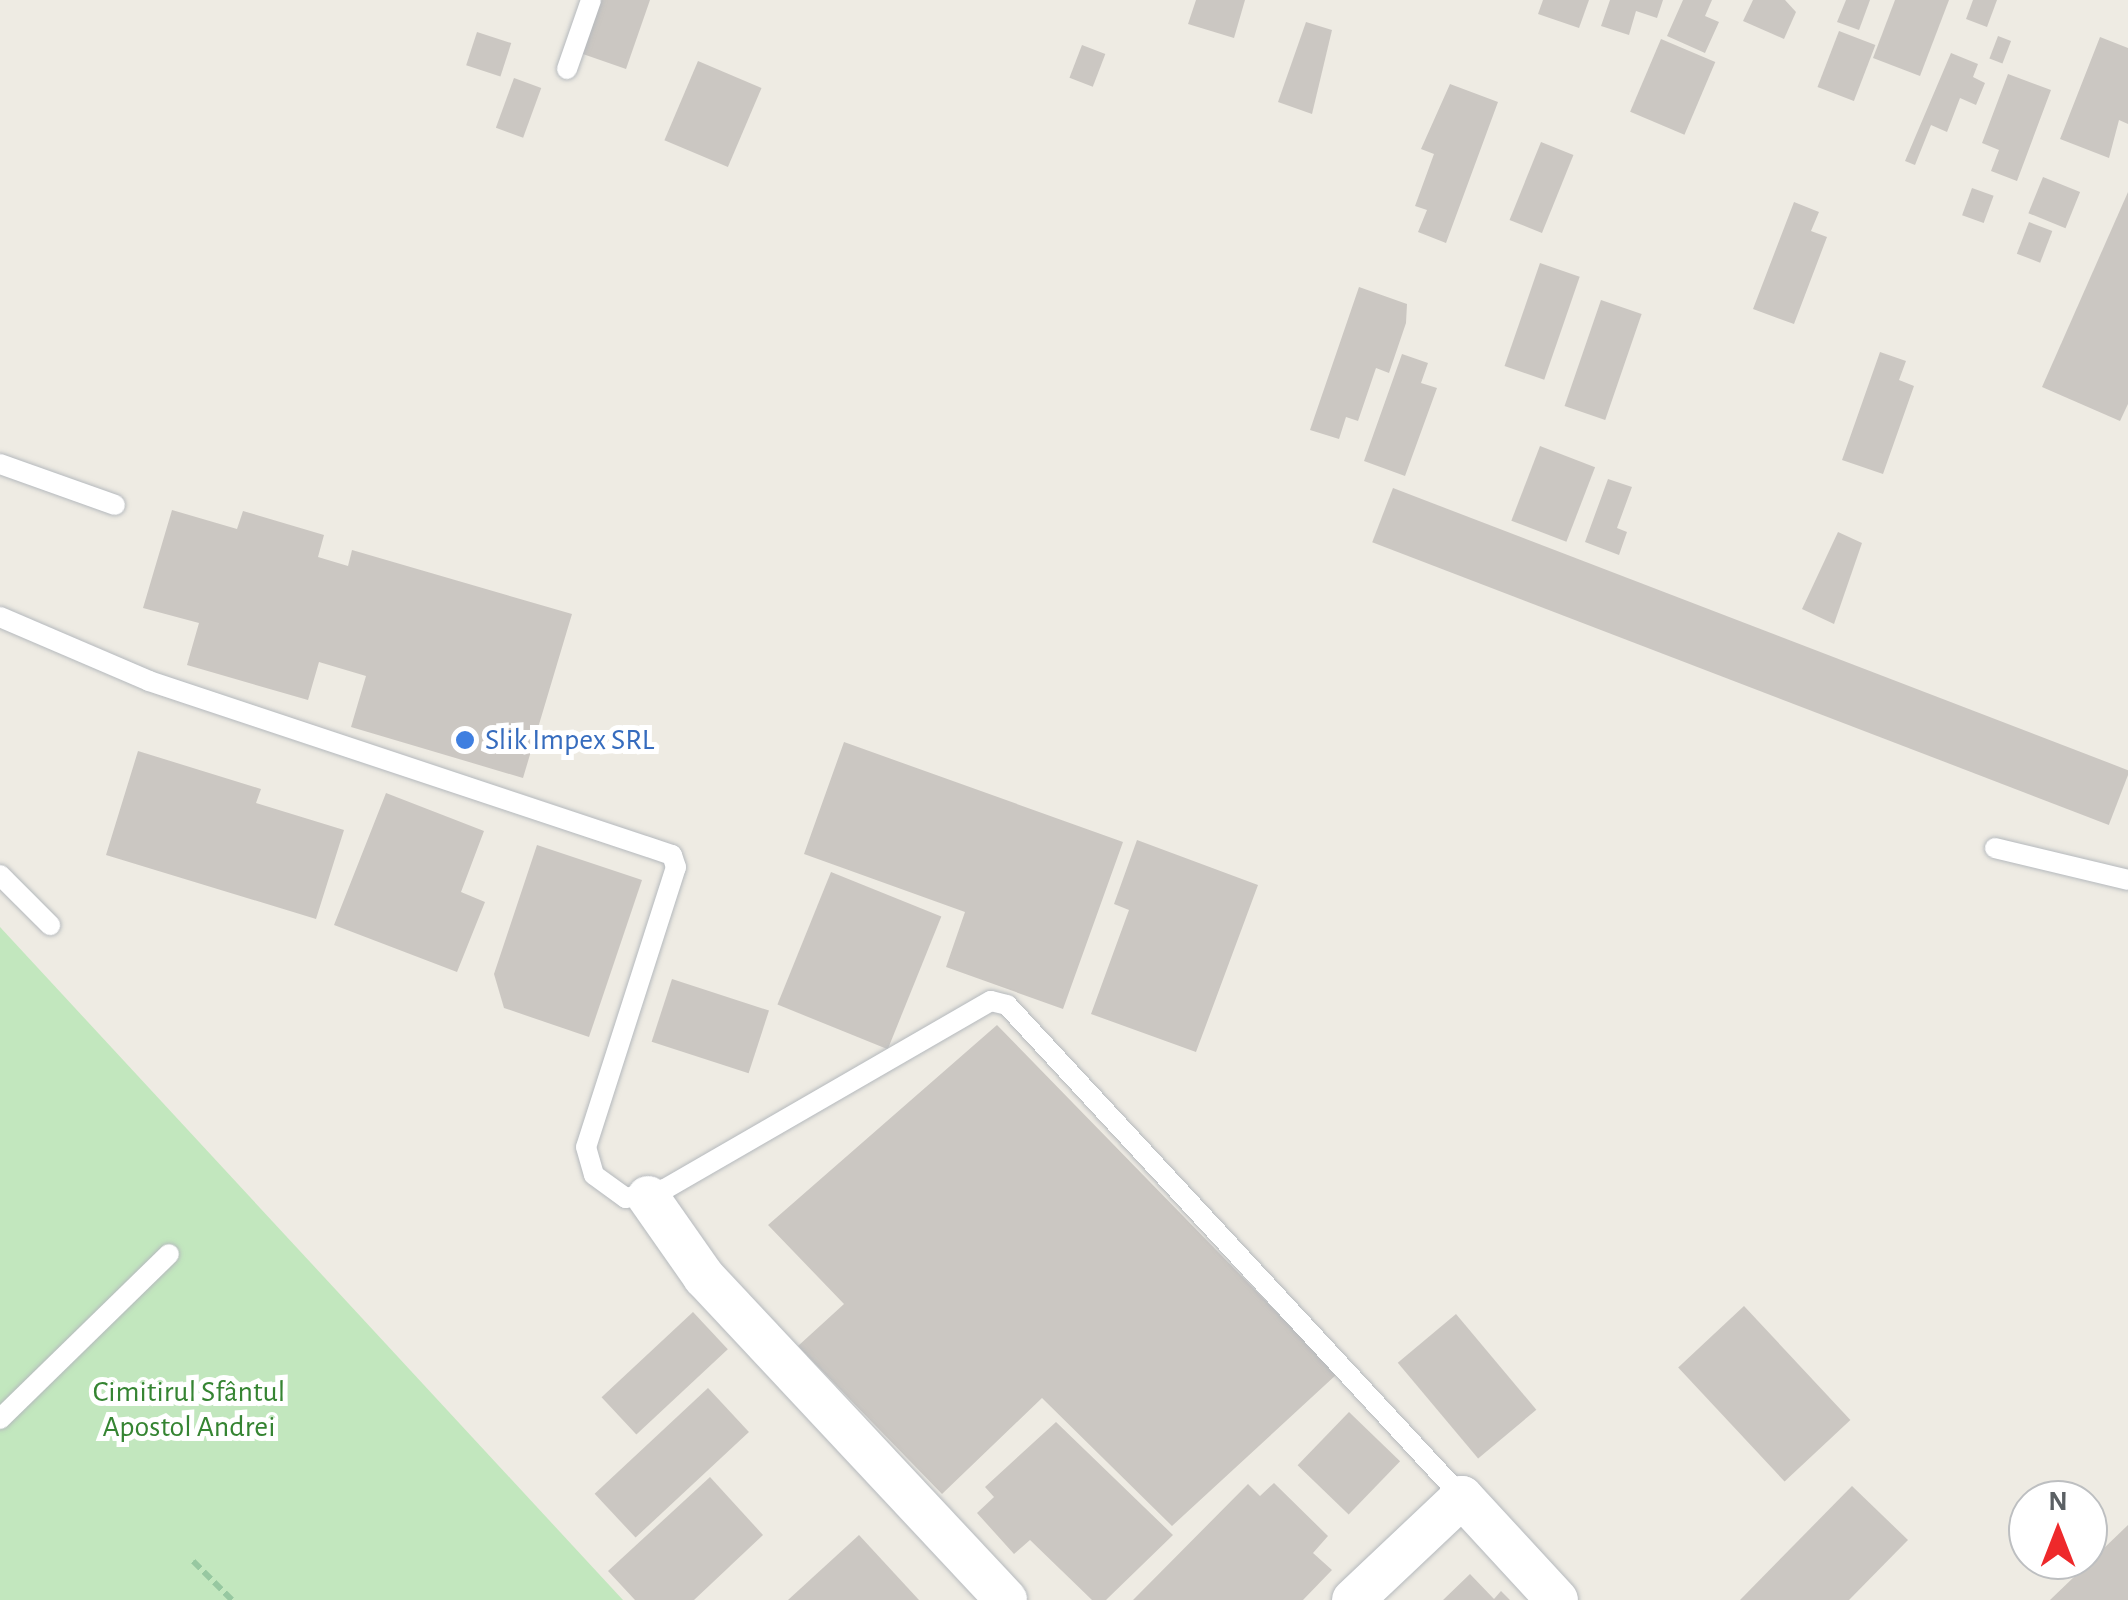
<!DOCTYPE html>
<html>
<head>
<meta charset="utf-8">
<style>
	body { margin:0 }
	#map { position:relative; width:2128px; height:1600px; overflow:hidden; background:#eeebe3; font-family:"Alegreya Sans",sans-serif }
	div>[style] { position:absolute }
	.green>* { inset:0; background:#c2e7be }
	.building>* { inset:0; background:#cbc7c2; transform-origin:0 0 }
	.path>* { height:6px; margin-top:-3px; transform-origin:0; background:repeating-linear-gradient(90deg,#97c8a1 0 10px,transparent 0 15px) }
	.roads { filter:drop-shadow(0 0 2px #b5b9bd) drop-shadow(0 0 2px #b5b9bd) }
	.lane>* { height:20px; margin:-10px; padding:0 10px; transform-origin:10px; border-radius:10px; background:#fff }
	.street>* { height:42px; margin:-21px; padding:0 21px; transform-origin:21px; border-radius:21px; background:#fff }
	.dots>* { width:28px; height:28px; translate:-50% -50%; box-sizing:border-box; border:5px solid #fff; border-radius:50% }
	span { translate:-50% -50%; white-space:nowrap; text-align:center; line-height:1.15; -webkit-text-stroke:10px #fff; paint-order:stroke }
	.shop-label { font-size:30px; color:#366cbe }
	.left { translate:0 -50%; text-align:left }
	.park-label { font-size:30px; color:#358432 }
	.north { position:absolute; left:2008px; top:1480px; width:100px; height:100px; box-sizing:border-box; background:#fff; border:2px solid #bdbfc1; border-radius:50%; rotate:0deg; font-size:28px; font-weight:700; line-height:40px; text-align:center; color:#5b6064 }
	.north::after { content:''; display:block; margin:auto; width:35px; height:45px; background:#ee292b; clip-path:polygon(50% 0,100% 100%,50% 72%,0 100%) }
</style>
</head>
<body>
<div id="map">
	<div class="green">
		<i style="clip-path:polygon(0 927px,623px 1600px,0 1600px)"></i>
	</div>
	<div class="building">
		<i style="clip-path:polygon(598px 0,650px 0,626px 69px,580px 53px)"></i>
		<i style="clip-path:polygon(1196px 0,1245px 0,1234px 38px,1188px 24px)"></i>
		<i style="clip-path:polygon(1543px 0,1589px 0,1579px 28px,1538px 14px)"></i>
		<i style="clip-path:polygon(1610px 0,1663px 0,1657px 18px,1636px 11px,1629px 35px,1601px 26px)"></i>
		<i style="clip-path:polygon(1683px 0,1712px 0,1705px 16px,1719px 22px,1705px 53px,1667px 36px)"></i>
		<i style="clip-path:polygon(1753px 0,1785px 0,1796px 12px,1784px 39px,1743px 21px)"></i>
		<i style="clip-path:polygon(1846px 0,1870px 0,1859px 30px,1837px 22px)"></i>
		<i style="clip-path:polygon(1895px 0,1949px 0,1920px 76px,1873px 58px)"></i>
		<i style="clip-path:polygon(1973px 0,1997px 0,1987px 27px,1966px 19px)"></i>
		<i style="clip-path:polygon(1306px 22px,1332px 30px,1312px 114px,1278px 102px)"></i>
		<i style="left:1839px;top:31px;width:39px;height:60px;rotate:21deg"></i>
		<i style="left:477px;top:32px;width:36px;height:35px;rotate:18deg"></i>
		<i style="left:1998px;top:36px;width:14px;height:24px;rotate:21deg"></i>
		<i style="clip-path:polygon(2100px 37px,2128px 48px,2128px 124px,2119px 120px,2109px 158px,2060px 139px)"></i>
		<i style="left:1661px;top:39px;width:59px;height:79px;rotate:23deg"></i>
		<i style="left:1082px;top:45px;width:25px;height:35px;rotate:21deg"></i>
		<i style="clip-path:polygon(1951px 53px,1978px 64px,1973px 77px,1985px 83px,1976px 105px,1960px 98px,1947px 132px,1931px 125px,1915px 165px,1905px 161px)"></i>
		<i style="left:698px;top:61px;width:69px;height:86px;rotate:23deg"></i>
		<i style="clip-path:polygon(2008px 74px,2051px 90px,2017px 181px,1991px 171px,1999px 150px,1982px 143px)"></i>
		<i style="left:514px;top:78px;width:29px;height:53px;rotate:20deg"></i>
		<i style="clip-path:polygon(1450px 84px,1498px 102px,1446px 243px,1418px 232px,1427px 210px,1415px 206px,1434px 154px,1421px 149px)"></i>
		<i style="left:1541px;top:142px;width:35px;height:84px;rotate:22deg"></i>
		<i style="left:2043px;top:177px;width:40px;height:39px;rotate:22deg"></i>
		<i style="left:1972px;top:188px;width:23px;height:29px;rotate:20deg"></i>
		<i style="clip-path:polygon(2128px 192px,2128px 404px,2120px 421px,2042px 387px)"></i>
		<i style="clip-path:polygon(1794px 202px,1819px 212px,1811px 231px,1827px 237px,1794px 324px,1753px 309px)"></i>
		<i style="left:2029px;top:222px;width:25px;height:34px;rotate:21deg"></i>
		<i style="left:1540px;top:263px;width:42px;height:109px;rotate:19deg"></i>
		<i style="clip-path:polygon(1359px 287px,1407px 304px,1406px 323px,1389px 373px,1376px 368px,1358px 421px,1346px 417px,1339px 439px,1310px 430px)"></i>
		<i style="left:1601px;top:300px;width:43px;height:112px;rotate:19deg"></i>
		<i style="clip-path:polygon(1880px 352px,1906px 361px,1899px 380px,1914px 386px,1883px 474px,1842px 460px)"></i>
		<i style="clip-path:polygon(1402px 354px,1428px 363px,1421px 383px,1437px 388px,1405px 476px,1364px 461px)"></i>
		<i style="left:1540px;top:446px;width:59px;height:80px;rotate:21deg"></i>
		<i style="clip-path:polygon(1608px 479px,1632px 487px,1617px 528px,1627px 532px,1619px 555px,1585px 542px)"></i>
		<i style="left:1393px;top:488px;width:789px;height:58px;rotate:21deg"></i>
		<i style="clip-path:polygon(172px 510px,237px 529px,243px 511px,324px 535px,318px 557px,348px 566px,352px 550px,572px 614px,523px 778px,351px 727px,366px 676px,319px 662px,308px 700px,187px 665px,199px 623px,143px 608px)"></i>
		<i style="clip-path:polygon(1838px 532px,1862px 543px,1834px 624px,1802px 609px)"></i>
		<i style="clip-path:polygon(844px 742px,1123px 842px,1063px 1009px,946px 967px,965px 912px,804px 854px)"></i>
		<i style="clip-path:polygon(138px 751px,261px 789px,256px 803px,344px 830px,316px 919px,106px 855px)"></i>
		<i style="clip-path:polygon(386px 793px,484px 831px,461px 892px,485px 902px,457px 972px,334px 925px)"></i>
		<i style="clip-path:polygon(1137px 840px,1258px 885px,1196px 1052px,1091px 1014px,1129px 910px,1114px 904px)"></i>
		<i style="clip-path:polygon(537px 845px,642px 880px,589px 1037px,504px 1008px,494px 974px)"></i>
		<i style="left:831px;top:872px;width:119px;height:143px;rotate:22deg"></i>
		<i style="left:672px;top:979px;width:102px;height:66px;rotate:18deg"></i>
		<i style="clip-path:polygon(997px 1025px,1337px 1374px,1172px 1526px,1042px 1398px,942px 1494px,798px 1346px,844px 1304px,768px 1225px)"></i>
		<i style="left:1744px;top:1306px;width:156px;height:90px;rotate:47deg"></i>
		<i style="left:693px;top:1312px;width:51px;height:125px;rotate:47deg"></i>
		<i style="left:1456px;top:1314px;width:125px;height:76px;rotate:50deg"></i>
		<i style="left:708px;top:1388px;width:60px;height:155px;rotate:47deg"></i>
		<i style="left:1349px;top:1412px;width:71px;height:74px;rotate:44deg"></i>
		<i style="clip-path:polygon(1056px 1422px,1173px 1535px,1106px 1600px,1092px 1600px,1030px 1540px,1014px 1554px,977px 1513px,994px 1497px,985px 1487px)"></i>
		<i style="clip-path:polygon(710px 1477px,763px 1535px,694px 1600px,635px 1600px,608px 1571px)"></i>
		<i style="clip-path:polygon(1274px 1483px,1328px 1536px,1313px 1553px,1332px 1570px,1303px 1600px,1133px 1600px,1248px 1484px,1260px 1496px)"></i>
		<i style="clip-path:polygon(1852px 1486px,1908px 1540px,1849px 1600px,1740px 1600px)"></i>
		<i style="clip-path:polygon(2128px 1525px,2128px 1600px,2050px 1600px)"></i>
		<i style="clip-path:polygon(859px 1535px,919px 1600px,788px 1600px)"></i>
		<i style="clip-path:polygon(1470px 1574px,1494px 1599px,1501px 1591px,1510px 1600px,1443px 1600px)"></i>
	</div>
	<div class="path">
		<i style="left:193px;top:1561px;width:55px;rotate:45deg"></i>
	</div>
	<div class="roads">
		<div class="lane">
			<i style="left:567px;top:69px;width:73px;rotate:-70.8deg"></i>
			<i style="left:0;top:464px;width:122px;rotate:19.6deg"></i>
			<i style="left:0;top:617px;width:162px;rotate:23.2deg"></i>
			<i style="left:149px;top:681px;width:551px;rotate:18.4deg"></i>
			<i style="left:672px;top:855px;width:13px;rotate:72deg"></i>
			<i style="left:676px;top:867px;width:294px;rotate:107.8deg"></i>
			<i style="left:586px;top:1147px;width:29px;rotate:74deg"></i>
			<i style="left:594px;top:1175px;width:39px;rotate:36deg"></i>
			<i style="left:626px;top:1198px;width:40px;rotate:-13deg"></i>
			<i style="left:665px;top:1189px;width:376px;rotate:-30deg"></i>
			<i style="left:991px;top:1001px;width:16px;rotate:14deg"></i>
			<i style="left:1007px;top:1005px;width:670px;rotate:47.24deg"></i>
			<i style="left:1995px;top:848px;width:137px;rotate:13.5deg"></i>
			<i style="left:0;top:875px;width:71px;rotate:45deg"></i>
			<i style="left:0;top:1419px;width:236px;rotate:-44.3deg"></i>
		</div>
		<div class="street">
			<i style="left:648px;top:1197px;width:98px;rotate:55deg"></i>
			<i style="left:704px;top:1277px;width:442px;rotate:46.9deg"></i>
			<i style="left:1353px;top:1600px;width:150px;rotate:-43.4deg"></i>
			<i style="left:1462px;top:1497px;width:140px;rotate:47.3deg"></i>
		</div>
	</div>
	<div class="dots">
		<i style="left:465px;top:740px;background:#3f7fe0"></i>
	</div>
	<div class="shop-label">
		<span class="left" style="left:485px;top:740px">Slik Impex SRL</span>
	</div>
	<div class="park-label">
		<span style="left:189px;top:1409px">Cimitirul Sfântul<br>Apostol Andrei</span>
	</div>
	<div class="north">N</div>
</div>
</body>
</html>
